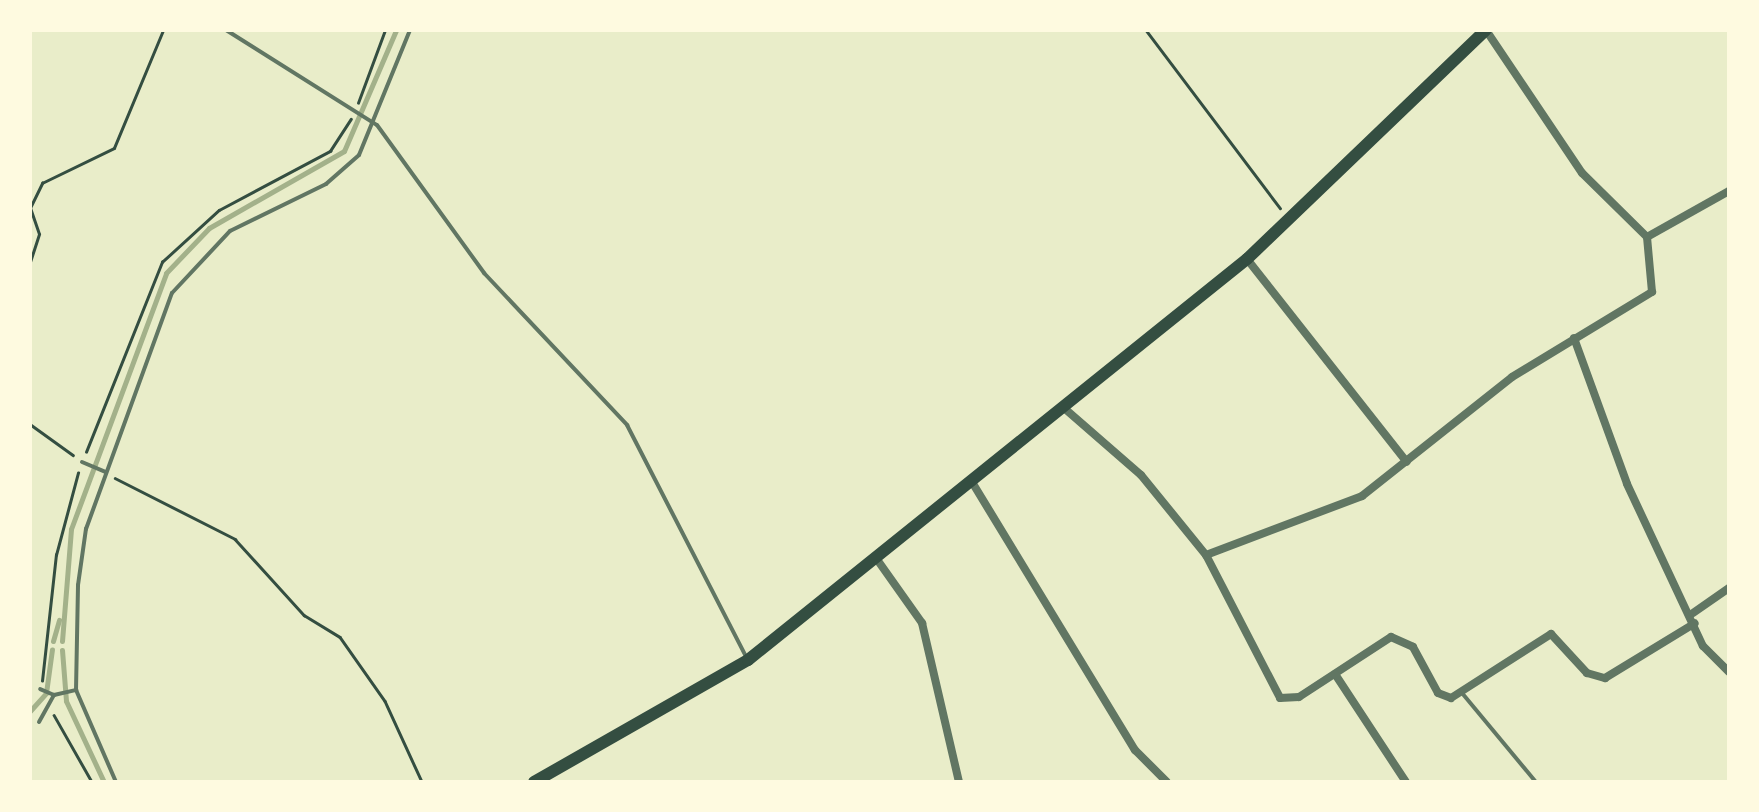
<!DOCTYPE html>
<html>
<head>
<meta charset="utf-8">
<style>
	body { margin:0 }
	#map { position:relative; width:1759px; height:812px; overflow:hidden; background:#e9edc9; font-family:Helvetica,sans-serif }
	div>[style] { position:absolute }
	.stream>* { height:5px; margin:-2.5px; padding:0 2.5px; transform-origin:2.5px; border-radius:2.5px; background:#a3b18a }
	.path>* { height:2.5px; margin:-1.25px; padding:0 1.25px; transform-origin:1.25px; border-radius:1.25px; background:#344e41 }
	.service>* { height:4px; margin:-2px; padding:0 2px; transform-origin:2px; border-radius:2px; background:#617663 }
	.minor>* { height:8px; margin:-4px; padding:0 4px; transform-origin:4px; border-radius:4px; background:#617663 }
	.primary>* { height:12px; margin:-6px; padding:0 6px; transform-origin:6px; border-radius:6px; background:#344e41 }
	span { translate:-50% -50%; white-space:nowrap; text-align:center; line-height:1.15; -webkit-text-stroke:8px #fefae0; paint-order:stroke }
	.frame { position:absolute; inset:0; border:32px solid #fefae0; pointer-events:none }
</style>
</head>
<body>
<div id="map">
	<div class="stream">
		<i style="left:53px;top:641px;width:22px;rotate:-74deg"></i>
		<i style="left:62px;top:641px;width:112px;rotate:-85.4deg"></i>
		<i style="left:71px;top:529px;width:273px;rotate:-69.6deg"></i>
		<i style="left:166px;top:273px;width:62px;rotate:-46.3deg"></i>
		<i style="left:209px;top:228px;width:155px;rotate:-29.7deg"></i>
		<i style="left:344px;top:151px;width:132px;rotate:-66.7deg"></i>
		<i style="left:62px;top:650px;width:51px;rotate:85.5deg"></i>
		<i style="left:66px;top:701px;width:89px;rotate:64.9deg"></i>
		<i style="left:30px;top:711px;width:24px;rotate:-48deg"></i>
		<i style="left:46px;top:693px;width:44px;rotate:-82.2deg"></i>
	</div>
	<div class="path">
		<i style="left:1146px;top:30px;width:223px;rotate:53deg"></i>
		<i style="left:358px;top:103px;width:78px;rotate:-69.7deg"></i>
		<i style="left:30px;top:262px;width:29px;rotate:-72deg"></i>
		<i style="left:39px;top:234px;width:28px;rotate:-109deg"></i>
		<i style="left:30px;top:208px;width:28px;rotate:-64deg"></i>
		<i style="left:42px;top:183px;width:80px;rotate:-25.9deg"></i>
		<i style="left:114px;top:148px;width:128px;rotate:-67.4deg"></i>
		<i style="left:30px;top:424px;width:53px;rotate:35.8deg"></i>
		<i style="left:86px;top:452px;width:205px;rotate:-68.2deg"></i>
		<i style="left:162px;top:262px;width:77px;rotate:-42.4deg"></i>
		<i style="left:219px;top:210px;width:126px;rotate:-28deg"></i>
		<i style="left:330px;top:151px;width:38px;rotate:-57deg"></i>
		<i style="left:115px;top:478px;width:135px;rotate:26.9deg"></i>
		<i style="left:235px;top:539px;width:103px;rotate:47.8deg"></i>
		<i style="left:304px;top:615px;width:42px;rotate:31.4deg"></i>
		<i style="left:340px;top:637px;width:78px;rotate:54.9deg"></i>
		<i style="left:385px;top:701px;width:89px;rotate:65.4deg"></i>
		<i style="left:42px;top:681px;width:127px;rotate:-83.7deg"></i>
		<i style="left:56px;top:555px;width:85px;rotate:-75deg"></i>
		<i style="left:54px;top:715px;width:77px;rotate:60.4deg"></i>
	</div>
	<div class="service">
		<i style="left:226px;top:30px;width:178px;rotate:32.2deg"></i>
		<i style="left:377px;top:125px;width:183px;rotate:54.1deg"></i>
		<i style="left:484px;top:273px;width:209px;rotate:46.7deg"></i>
		<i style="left:627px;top:425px;width:261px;rotate:62.8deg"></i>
		<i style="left:82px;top:462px;width:26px;rotate:23deg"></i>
		<i style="left:1462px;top:693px;width:116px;rotate:50.3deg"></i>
		<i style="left:54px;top:695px;width:23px;rotate:-13deg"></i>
		<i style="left:39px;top:722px;width:31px;rotate:-61deg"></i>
		<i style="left:54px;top:695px;width:15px;rotate:-157deg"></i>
		<i style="left:116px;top:782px;width:100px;rotate:-113.5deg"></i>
		<i style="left:76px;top:690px;width:105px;rotate:-88.9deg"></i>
		<i style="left:78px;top:585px;width:57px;rotate:-81.9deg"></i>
		<i style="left:86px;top:529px;width:251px;rotate:-70deg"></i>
		<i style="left:172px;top:293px;width:85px;rotate:-46.9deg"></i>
		<i style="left:230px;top:231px;width:107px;rotate:-26.1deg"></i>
		<i style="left:326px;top:184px;width:44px;rotate:-41.3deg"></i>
		<i style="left:359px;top:155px;width:135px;rotate:-67.8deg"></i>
	</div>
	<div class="minor">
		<i style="left:1647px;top:237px;width:94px;rotate:-29.3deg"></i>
		<i style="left:1247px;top:259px;width:258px;rotate:51.8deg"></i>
		<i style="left:1574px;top:338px;width:155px;rotate:70deg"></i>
		<i style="left:1627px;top:484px;width:179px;rotate:64.9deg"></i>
		<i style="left:1703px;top:646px;width:37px;rotate:45deg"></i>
		<i style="left:1064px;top:408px;width:102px;rotate:41deg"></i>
		<i style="left:1141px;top:475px;width:103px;rotate:50.9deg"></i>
		<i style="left:1206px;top:555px;width:167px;rotate:-20.7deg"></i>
		<i style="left:1362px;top:496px;width:191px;rotate:-38.4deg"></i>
		<i style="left:1512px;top:377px;width:164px;rotate:-31.3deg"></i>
		<i style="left:1652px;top:292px;width:55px;rotate:-95.2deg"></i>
		<i style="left:1647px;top:237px;width:91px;rotate:-135.4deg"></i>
		<i style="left:1582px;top:173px;width:172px;rotate:-123.9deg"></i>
		<i style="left:972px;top:482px;width:314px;rotate:58.7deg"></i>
		<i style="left:1135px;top:750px;width:45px;rotate:45deg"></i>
		<i style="left:1206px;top:555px;width:161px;rotate:62.6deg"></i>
		<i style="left:1280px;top:698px;width:19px;rotate:-3deg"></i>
		<i style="left:1299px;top:697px;width:110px;rotate:-33.1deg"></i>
		<i style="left:1391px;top:637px;width:24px;rotate:24deg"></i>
		<i style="left:1413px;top:647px;width:52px;rotate:61.5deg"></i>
		<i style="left:1438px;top:693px;width:14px;rotate:21deg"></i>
		<i style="left:1451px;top:698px;width:119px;rotate:-32.6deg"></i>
		<i style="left:1551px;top:634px;width:53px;rotate:47.3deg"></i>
		<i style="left:1587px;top:673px;width:19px;rotate:16deg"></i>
		<i style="left:1605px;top:678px;width:105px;rotate:-31.4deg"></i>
		<i style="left:876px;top:558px;width:80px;rotate:54.7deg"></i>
		<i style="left:922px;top:623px;width:163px;rotate:76.9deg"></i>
		<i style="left:1693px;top:613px;width:44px;rotate:-34.8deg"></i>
		<i style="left:1335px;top:674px;width:129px;rotate:56.7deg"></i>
	</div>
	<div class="primary">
		<i style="left:534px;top:782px;width:246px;rotate:-29.7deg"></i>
		<i style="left:748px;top:660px;width:640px;rotate:-38.79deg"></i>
		<i style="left:1247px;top:259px;width:331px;rotate:-43.8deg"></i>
	</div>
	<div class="frame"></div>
</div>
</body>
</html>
